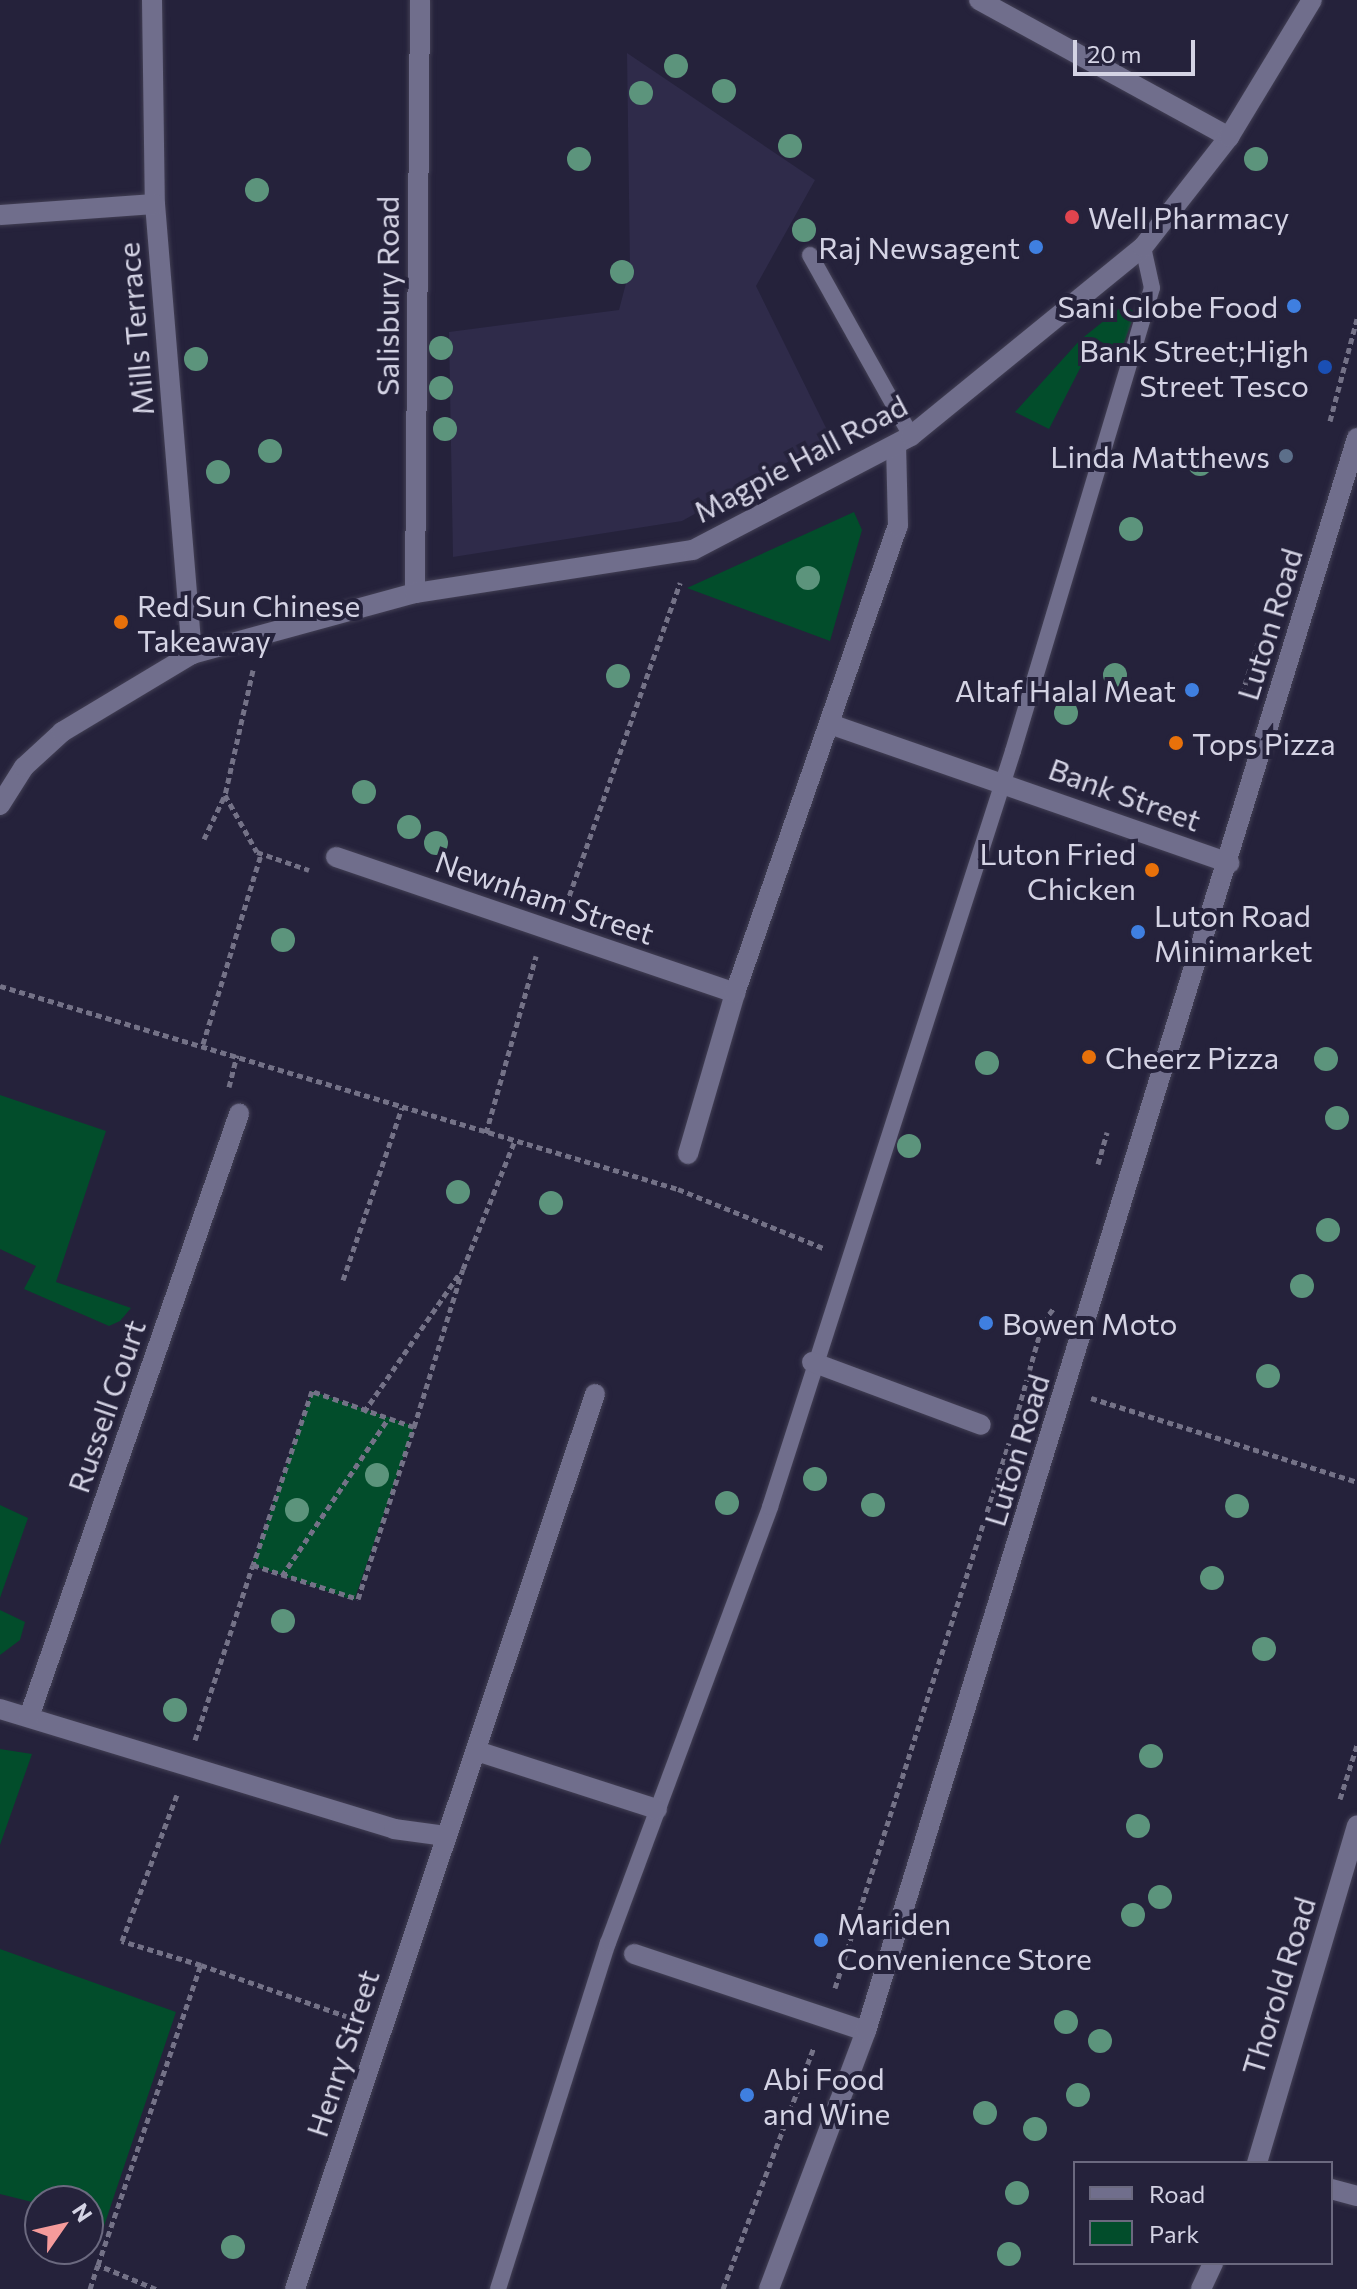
<!DOCTYPE html>
<html>
<head>
<meta charset="utf-8">
<style>
	body { margin:0 }
	#map { position:relative; width:1357px; height:2289px; overflow:hidden; background:#25223b; font-family:Commissioner,sans-serif }
	div>[style] { position:absolute }
	.built>* { inset:0; background:#2f2b4a }
	.green>* { inset:0; background:#024d2b; transform-origin:0 0 }
	.path>* { height:5px; margin-top:-2.5px; transform-origin:0; background:repeating-linear-gradient(90deg,#747287 0 6px,transparent 0 10px) }
	.roads { filter:drop-shadow(0 0 2px #423f54) drop-shadow(0 0 2px #423f54) }
	.service>* { height:16px; margin:-8px; padding:0 8px; transform-origin:8px; border-radius:8px; background:#706e8c }
	.minor>* { height:20px; margin:-10px; padding:0 10px; transform-origin:10px; border-radius:10px; background:#706e8c }
	.tertiary>* { height:20px; margin:-10px; padding:0 10px; transform-origin:10px; border-radius:10px; background:#706e8c }
	.trees>* { width:24px; height:24px; margin:-12px; border-radius:50%; background:#5c947c }
	.dots>* { width:22px; height:22px; translate:-50% -50%; box-sizing:border-box; border:4px solid #25223b; border-radius:50% }
	span { translate:-50% -50%; white-space:nowrap; text-align:center; line-height:1.15; -webkit-text-stroke:8px #25223b; paint-order:stroke }
	.poi-label { font-size:30px; color:#d4d3e4 }
	.left { translate:0 -50%; text-align:left }
	.right { translate:-100% -50%; text-align:right }
	.street-label { font-size:30px; color:#d4d3e4 }
	.legend { position:absolute; left:1073px; top:2161px; width:260px; height:104px; box-sizing:border-box; background:#25223b; border:2px solid #6b697f; margin:0; padding:10px 14px; list-style:none; font-size:24px; color:#d4d3e4 }
	.legend li { display:flex; align-items:center; gap:16px; height:40px }
	.legend b { width:40px; border:2px solid #6b697f }
	.north { position:absolute; left:24px; top:2185px; width:80px; height:80px; box-sizing:border-box; background:#25223b; border:2px solid #6b697f; border-radius:50%; rotate:56deg; font-size:22px; font-weight:700; line-height:32px; text-align:center; color:#d4d3e4 }
	.north::after { content:''; display:block; margin:auto; width:28px; height:36px; background:#f59b9b; clip-path:polygon(50% 0,100% 100%,50% 72%,0 100%) }
	.scale { position:absolute; left:1073px; top:40px; width:122px; height:36px; box-sizing:border-box; border:4px solid #d4d3e4; border-top:0; padding-left:10px; font-size:24px; line-height:28px; white-space:nowrap; color:#d4d3e4; -webkit-text-stroke:6px #25223b; paint-order:stroke }
</style>
</head>
<body>
<div id="map">
	<div class="built">
		<i style="clip-path:polygon(627px 53px,815px 180px,756px 286px,831px 438px,682px 521px,453px 557px,449px 332px,619px 310px,630px 268px)"></i>
	</div>
	<div class="green">
		<i style="clip-path:polygon(1125px 304px,1135px 313px,1121px 351px,1095px 339px,1049px 429px,1015px 412px,1080px 340px)"></i>
		<i style="clip-path:polygon(854px 512px,862px 530px,830px 641px,687px 588px)"></i>
		<i style="clip-path:polygon(0 1095px,106px 1131px,56px 1282px,131px 1308px,120px 1321px,109px 1326px,24px 1289px,36px 1266px,0 1249px)"></i>
		<i style="left:312px;top:1391px;width:108px;height:184px;rotate:19deg"></i>
		<i style="clip-path:polygon(0 1505px,28px 1518px,0 1598px)"></i>
		<i style="clip-path:polygon(0 1610px,25px 1622px,20px 1640px,0 1655px)"></i>
		<i style="clip-path:polygon(0 1749px,32px 1754px,0 1845px)"></i>
		<i style="clip-path:polygon(0 1949px,176px 2012px,103px 2229px,88px 2223px,88px 2201px,40px 2204px,0 2194px)"></i>
	</div>
	<div class="path">
		<i style="left:1330px;top:421px;width:106px;rotate:-75.2deg"></i>
		<i style="left:253px;top:670px;width:128px;rotate:102.6deg"></i>
		<i style="left:225px;top:795px;width:65px;rotate:60.7deg"></i>
		<i style="left:257px;top:852px;width:55px;rotate:19.1deg"></i>
		<i style="left:1242px;top:694px;width:53px;rotate:-72.6deg"></i>
		<i style="left:204px;top:839px;width:49px;rotate:-64.5deg"></i>
		<i style="left:566px;top:905px;width:342px;rotate:-70.5deg"></i>
		<i style="left:0;top:986px;width:708px;rotate:16.67deg"></i>
		<i style="left:678px;top:1189px;width:157px;rotate:22.1deg"></i>
		<i style="left:203px;top:1044px;width:199px;rotate:-73deg"></i>
		<i style="left:229px;top:1087px;width:33px;rotate:-76deg"></i>
		<i style="left:486px;top:1133px;width:184px;rotate:-74.2deg"></i>
		<i style="left:1098px;top:1164px;width:33px;rotate:-74deg"></i>
		<i style="left:343px;top:1280px;width:182px;rotate:-71.1deg"></i>
		<i style="left:1091px;top:1398px;width:279px;rotate:17.5deg"></i>
		<i style="left:364px;top:1412px;width:169px;rotate:-55.4deg"></i>
		<i style="left:414px;top:1427px;width:108px;rotate:-160.6deg"></i>
		<i style="left:312px;top:1391px;width:184px;rotate:108.7deg"></i>
		<i style="left:253px;top:1565px;width:110px;rotate:17.9deg"></i>
		<i style="left:358px;top:1599px;width:181px;rotate:-72deg"></i>
		<i style="left:414px;top:1427px;width:165px;rotate:-72.8deg"></i>
		<i style="left:463px;top:1269px;width:139px;rotate:-68deg"></i>
		<i style="left:1013px;top:1429px;width:111px;rotate:-74.3deg"></i>
		<i style="left:1043px;top:1322px;width:18px;rotate:-52deg"></i>
		<i style="left:282px;top:1576px;width:189px;rotate:-56deg"></i>
		<i style="left:195px;top:1740px;width:184px;rotate:-71.7deg"></i>
		<i style="left:1340px;top:1799px;width:57px;rotate:-72.5deg"></i>
		<i style="left:201px;top:1965px;width:162px;rotate:19.4deg"></i>
		<i style="left:835px;top:1988px;width:572px;rotate:-72.29deg"></i>
		<i style="left:90px;top:2289px;width:25px;rotate:-72deg"></i>
		<i style="left:156px;top:2289px;width:63px;rotate:-157.5deg"></i>
		<i style="left:98px;top:2265px;width:317px;rotate:-71.1deg"></i>
		<i style="left:201px;top:1965px;width:83px;rotate:-163.1deg"></i>
		<i style="left:122px;top:1941px;width:156px;rotate:-69.4deg"></i>
		<i style="left:723px;top:2289px;width:259px;rotate:-69.4deg"></i>
	</div>
	<div class="roads">
		<div class="service">
			<i style="left:810px;top:255px;width:207px;rotate:60.8deg"></i>
			<i style="left:498px;top:2289px;width:363px;rotate:-72.4deg"></i>
			<i style="left:608px;top:1943px;width:465px;rotate:-69.6deg"></i>
			<i style="left:770px;top:1507px;width:794px;rotate:-72.18deg"></i>
			<i style="left:1013px;top:751px;width:483px;rotate:-73.3deg"></i>
			<i style="left:1152px;top:288px;width:42px;rotate:-102.4deg"></i>
		</div>
		<div class="minor">
			<i style="left:152px;top:0;width:204px;rotate:89.2deg"></i>
			<i style="left:155px;top:204px;width:452px;rotate:85.3deg"></i>
			<i style="left:979px;top:0;width:285px;rotate:28.7deg"></i>
			<i style="left:0;top:215px;width:155px;rotate:-4.1deg"></i>
			<i style="left:415px;top:593px;width:593px;rotate:-89.52deg"></i>
			<i style="left:830px;top:724px;width:423px;rotate:19.2deg"></i>
			<i style="left:336px;top:857px;width:422px;rotate:18.8deg"></i>
			<i style="left:688px;top:1154px;width:168px;rotate:-73.7deg"></i>
			<i style="left:735px;top:993px;width:495px;rotate:-70.8deg"></i>
			<i style="left:898px;top:526px;width:80px;rotate:-91.4deg"></i>
			<i style="left:812px;top:1362px;width:180px;rotate:20.4deg"></i>
			<i style="left:0;top:1709px;width:412px;rotate:16.9deg"></i>
			<i style="left:394px;top:1829px;width:52px;rotate:7.7deg"></i>
			<i style="left:29px;top:1717px;width:639px;rotate:-70.8deg"></i>
			<i style="left:480px;top:1752px;width:186px;rotate:17.9deg"></i>
			<i style="left:634px;top:1954px;width:244px;rotate:18.4deg"></i>
			<i style="left:1257px;top:2163px;width:352px;rotate:-73.5deg"></i>
			<i style="left:1331px;top:2189px;width:27px;rotate:15deg"></i>
			<i style="left:295px;top:2289px;width:944px;rotate:-71.47deg"></i>
			<i style="left:1201px;top:2289px;width:29px;rotate:-65deg"></i>
		</div>
		<div class="tertiary">
			<i style="left:0;top:805px;width:45px;rotate:-57.7deg"></i>
			<i style="left:24px;top:767px;width:52px;rotate:-42.6deg"></i>
			<i style="left:62px;top:732px;width:152px;rotate:-31deg"></i>
			<i style="left:192px;top:654px;width:231px;rotate:-15.3deg"></i>
			<i style="left:415px;top:593px;width:281px;rotate:-8.8deg"></i>
			<i style="left:693px;top:550px;width:246px;rotate:-27.6deg"></i>
			<i style="left:911px;top:436px;width:299px;rotate:-39.2deg"></i>
			<i style="left:1143px;top:247px;width:140px;rotate:-52deg"></i>
			<i style="left:1229px;top:137px;width:160px;rotate:-58.8deg"></i>
			<i style="left:769px;top:2289px;width:276px;rotate:-69.4deg"></i>
			<i style="left:866px;top:2031px;width:1667px;rotate:-72.87deg"></i>
		</div>
	</div>
	<div class="trees">
		<i style="left:676px;top:66px"></i>
		<i style="left:724px;top:91px"></i>
		<i style="left:641px;top:93px"></i>
		<i style="left:790px;top:146px"></i>
		<i style="left:579px;top:159px"></i>
		<i style="left:1256px;top:159px"></i>
		<i style="left:257px;top:190px"></i>
		<i style="left:804px;top:230px"></i>
		<i style="left:622px;top:272px"></i>
		<i style="left:441px;top:348px"></i>
		<i style="left:196px;top:359px"></i>
		<i style="left:441px;top:388px"></i>
		<i style="left:445px;top:429px"></i>
		<i style="left:270px;top:451px"></i>
		<i style="left:1200px;top:464px"></i>
		<i style="left:218px;top:472px"></i>
		<i style="left:1131px;top:529px"></i>
		<i style="left:808px;top:578px"></i>
		<i style="left:1115px;top:675px"></i>
		<i style="left:618px;top:676px"></i>
		<i style="left:1066px;top:713px"></i>
		<i style="left:364px;top:792px"></i>
		<i style="left:409px;top:827px"></i>
		<i style="left:436px;top:843px"></i>
		<i style="left:283px;top:940px"></i>
		<i style="left:1326px;top:1059px"></i>
		<i style="left:987px;top:1063px"></i>
		<i style="left:1337px;top:1118px"></i>
		<i style="left:909px;top:1146px"></i>
		<i style="left:458px;top:1192px"></i>
		<i style="left:551px;top:1203px"></i>
		<i style="left:1328px;top:1230px"></i>
		<i style="left:1302px;top:1286px"></i>
		<i style="left:1268px;top:1376px"></i>
		<i style="left:377px;top:1475px"></i>
		<i style="left:815px;top:1479px"></i>
		<i style="left:727px;top:1503px"></i>
		<i style="left:873px;top:1505px"></i>
		<i style="left:1237px;top:1506px"></i>
		<i style="left:297px;top:1510px"></i>
		<i style="left:1212px;top:1578px"></i>
		<i style="left:283px;top:1621px"></i>
		<i style="left:1264px;top:1649px"></i>
		<i style="left:175px;top:1710px"></i>
		<i style="left:1151px;top:1756px"></i>
		<i style="left:1138px;top:1826px"></i>
		<i style="left:1160px;top:1897px"></i>
		<i style="left:1133px;top:1915px"></i>
		<i style="left:1066px;top:2022px"></i>
		<i style="left:1100px;top:2041px"></i>
		<i style="left:1078px;top:2095px"></i>
		<i style="left:985px;top:2113px"></i>
		<i style="left:1035px;top:2129px"></i>
		<i style="left:1017px;top:2193px"></i>
		<i style="left:233px;top:2247px"></i>
		<i style="left:1009px;top:2254px"></i>
	</div>
	<div class="dots">
		<i style="left:1072px;top:217px;background:#e0444e"></i>
		<i style="left:1036px;top:247px;background:#3f7fe0"></i>
		<i style="left:1294px;top:306px;background:#3f7fe0"></i>
		<i style="left:1325px;top:367px;background:#1a4fb4"></i>
		<i style="left:1286px;top:456px;background:#5c6f8a"></i>
		<i style="left:121px;top:622px;background:#e8710a"></i>
		<i style="left:1192px;top:690px;background:#3f7fe0"></i>
		<i style="left:1176px;top:743px;background:#e8710a"></i>
		<i style="left:1152px;top:870px;background:#e8710a"></i>
		<i style="left:1138px;top:932px;background:#3f7fe0"></i>
		<i style="left:1089px;top:1057px;background:#e8710a"></i>
		<i style="left:986px;top:1323px;background:#3f7fe0"></i>
		<i style="left:821px;top:1940px;background:#3f7fe0"></i>
		<i style="left:747px;top:2095px;background:#3f7fe0"></i>
	</div>
	<div class="poi-label">
		<span class="left" style="left:1088px;top:217px">Well Pharmacy</span>
		<span class="right" style="left:1020px;top:247px">Raj Newsagent</span>
		<span class="right" style="left:1278px;top:306px">Sani Globe Food</span>
		<span class="right" style="left:1309px;top:367px">Bank Street;High<br>Street Tesco</span>
		<span class="right" style="left:1270px;top:456px">Linda Matthews</span>
		<span class="left" style="left:137px;top:622px">Red Sun Chinese<br>Takeaway</span>
		<span class="right" style="left:1176px;top:690px">Altaf Halal Meat</span>
		<span class="left" style="left:1192px;top:743px">Tops Pizza</span>
		<span class="right" style="left:1136px;top:870px">Luton Fried<br>Chicken</span>
		<span class="left" style="left:1154px;top:932px">Luton Road<br>Minimarket</span>
		<span class="left" style="left:1105px;top:1057px">Cheerz Pizza</span>
		<span class="left" style="left:1002px;top:1323px">Bowen Moto</span>
		<span class="left" style="left:837px;top:1940px">Mariden<br>Convenience Store</span>
		<span class="left" style="left:763px;top:2095px">Abi Food<br>and Wine</span>
	</div>
	<div class="street-label">
		<span style="left:387px;top:296px;rotate:-90deg">Salisbury Road</span>
		<span style="left:135px;top:329px;rotate:-95deg">Mills Terrace</span>
		<span style="left:800px;top:458px;rotate:-28deg">Magpie Hall Road</span>
		<span style="left:1269px;top:624px;rotate:-73deg">Luton Road</span>
		<span style="left:1125px;top:794px;rotate:20deg">Bank Street</span>
		<span style="left:545px;top:897px;rotate:19deg">Newnham Street</span>
		<span style="left:106px;top:1406px;rotate:-71deg">Russell Court</span>
		<span style="left:1016px;top:1450px;rotate:-73deg">Luton Road</span>
		<span style="left:1278px;top:1986px;rotate:-73deg">Thorold Road</span>
		<span style="left:342px;top:2053px;rotate:-72deg">Henry Street</span>
	</div>
	<ul class="legend">
	<li><b style="height:10px;background:#706e8c"></b>Road</li>
	<li><b style="height:22px;background:#024d2b"></b>Park</li>
	</ul>
	<div class="north">N</div>
	<div class="scale">20 m</div>
</div>
</body>
</html>
